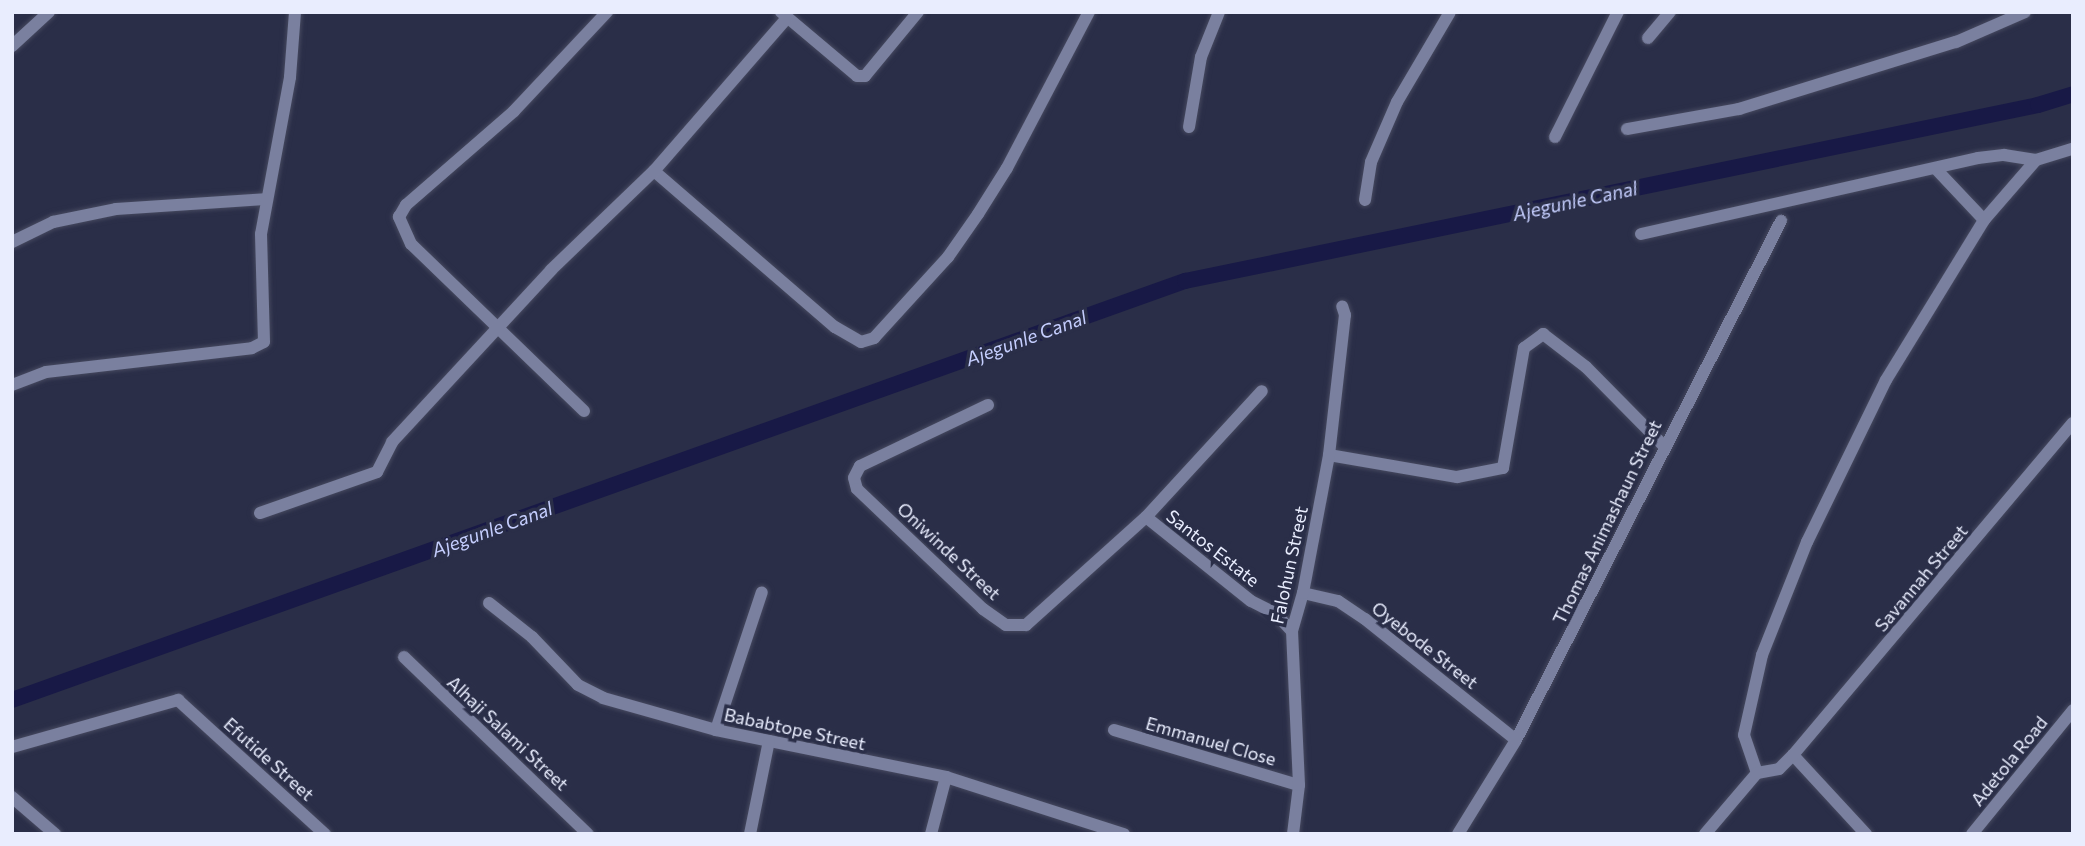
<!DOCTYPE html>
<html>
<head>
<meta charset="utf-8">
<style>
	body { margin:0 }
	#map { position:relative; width:2085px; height:846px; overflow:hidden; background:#2a2e48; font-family:Commissioner,sans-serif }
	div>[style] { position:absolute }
	.canal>* { height:16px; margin:-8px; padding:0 8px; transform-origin:8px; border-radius:8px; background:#181946 }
	.roads { filter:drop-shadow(0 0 2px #46495f) drop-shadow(0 0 2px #46495f) }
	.minor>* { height:12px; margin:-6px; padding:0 6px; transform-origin:6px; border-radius:6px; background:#7a809f }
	span { translate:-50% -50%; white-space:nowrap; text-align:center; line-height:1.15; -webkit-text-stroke:7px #2a2e48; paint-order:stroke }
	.street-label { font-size:18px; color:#e9edfe }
	.water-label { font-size:19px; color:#c5cefe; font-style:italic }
	.frame { position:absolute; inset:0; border:14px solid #e9edfe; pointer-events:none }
</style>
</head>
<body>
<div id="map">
	<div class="canal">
		<i style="left:12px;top:700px;width:1246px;rotate:-19.66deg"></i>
		<i style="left:1185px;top:281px;width:871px;rotate:-11.66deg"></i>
		<i style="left:2038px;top:105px;width:37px;rotate:-17deg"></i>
	</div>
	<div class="roads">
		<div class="minor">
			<i style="left:781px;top:12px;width:99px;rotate:40.1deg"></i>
			<i style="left:857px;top:76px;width:8px"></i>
			<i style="left:865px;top:76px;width:83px;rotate:-50.4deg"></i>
			<i style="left:1648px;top:38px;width:34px;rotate:-50deg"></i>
			<i style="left:12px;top:46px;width:50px;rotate:-42.6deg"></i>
			<i style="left:1189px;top:127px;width:71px;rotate:-80.3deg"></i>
			<i style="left:1201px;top:57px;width:48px;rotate:-68.2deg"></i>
			<i style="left:1627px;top:129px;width:114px;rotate:-10.1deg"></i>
			<i style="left:1739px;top:109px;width:227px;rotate:-17.2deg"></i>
			<i style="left:1956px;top:42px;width:75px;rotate:-23.5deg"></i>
			<i style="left:1555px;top:137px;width:140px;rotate:-63.3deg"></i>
			<i style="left:1936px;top:169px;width:70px;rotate:46.7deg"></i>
			<i style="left:654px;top:171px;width:239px;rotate:40.8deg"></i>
			<i style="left:835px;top:327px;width:30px;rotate:30deg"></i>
			<i style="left:861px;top:342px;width:14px;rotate:-17deg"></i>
			<i style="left:874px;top:338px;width:110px;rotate:-47.6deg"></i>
			<i style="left:948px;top:257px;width:52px;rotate:-55.1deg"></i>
			<i style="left:978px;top:214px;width:54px;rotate:-57.8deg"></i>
			<i style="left:1007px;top:168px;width:176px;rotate:-62.3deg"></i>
			<i style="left:1365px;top:200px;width:38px;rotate:-81deg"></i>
			<i style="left:1371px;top:162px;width:65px;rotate:-66.6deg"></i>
			<i style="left:1397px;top:102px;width:104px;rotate:-59.5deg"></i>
			<i style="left:1641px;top:234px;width:345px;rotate:-12.7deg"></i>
			<i style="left:1978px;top:158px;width:26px;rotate:-7deg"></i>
			<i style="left:2004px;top:155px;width:32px;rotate:9deg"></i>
			<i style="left:2036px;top:160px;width:39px;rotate:-17deg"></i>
			<i style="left:12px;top:242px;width:46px;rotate:-26deg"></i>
			<i style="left:53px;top:222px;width:64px;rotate:-11.7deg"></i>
			<i style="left:116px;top:209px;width:149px;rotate:-3.8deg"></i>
			<i style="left:12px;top:385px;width:36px;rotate:-21deg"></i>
			<i style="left:46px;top:372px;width:207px;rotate:-6.6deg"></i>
			<i style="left:252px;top:348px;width:13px;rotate:-27deg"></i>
			<i style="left:264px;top:342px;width:108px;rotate:-91.6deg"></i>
			<i style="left:261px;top:234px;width:160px;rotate:-79.5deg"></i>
			<i style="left:290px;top:77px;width:65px;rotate:-85.6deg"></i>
			<i style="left:988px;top:405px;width:142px;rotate:154.5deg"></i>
			<i style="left:860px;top:466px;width:13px;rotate:117deg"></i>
			<i style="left:854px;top:478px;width:11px;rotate:75deg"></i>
			<i style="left:857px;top:489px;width:174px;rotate:43.6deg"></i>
			<i style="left:983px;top:609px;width:28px;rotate:35deg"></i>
			<i style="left:1006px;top:625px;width:20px"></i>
			<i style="left:1026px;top:625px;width:161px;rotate:-42deg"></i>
			<i style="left:1146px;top:517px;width:171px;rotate:-47.4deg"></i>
			<i style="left:584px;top:411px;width:240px;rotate:-136deg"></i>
			<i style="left:411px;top:244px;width:30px;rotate:-114deg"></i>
			<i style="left:399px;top:217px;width:14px;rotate:-60deg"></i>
			<i style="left:406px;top:205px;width:143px;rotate:-41deg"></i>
			<i style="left:514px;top:111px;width:136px;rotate:-46.8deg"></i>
			<i style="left:1329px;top:455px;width:130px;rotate:9.8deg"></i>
			<i style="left:1457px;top:477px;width:47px;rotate:-11.1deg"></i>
			<i style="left:1503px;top:468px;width:122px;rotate:-80.1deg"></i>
			<i style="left:1524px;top:348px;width:24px;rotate:-36deg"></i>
			<i style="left:1543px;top:334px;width:54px;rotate:37.5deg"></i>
			<i style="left:1586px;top:367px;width:111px;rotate:45.4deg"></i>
			<i style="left:260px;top:513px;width:124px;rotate:-19.3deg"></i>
			<i style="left:377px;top:472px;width:34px;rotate:-63deg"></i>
			<i style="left:392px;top:442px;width:234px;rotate:-47.2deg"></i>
			<i style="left:551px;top:270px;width:143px;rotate:-43.9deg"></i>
			<i style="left:654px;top:171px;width:203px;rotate:-49deg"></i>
			<i style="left:1146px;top:517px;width:134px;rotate:38.7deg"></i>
			<i style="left:1251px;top:601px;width:28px;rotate:27deg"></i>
			<i style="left:1276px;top:614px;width:23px;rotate:47deg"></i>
			<i style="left:1303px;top:593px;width:36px;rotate:13deg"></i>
			<i style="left:1338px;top:601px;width:32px;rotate:34deg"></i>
			<i style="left:1365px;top:619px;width:193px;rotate:38.7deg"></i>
			<i style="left:489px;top:603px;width:55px;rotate:38.3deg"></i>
			<i style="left:532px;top:637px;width:66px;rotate:46.2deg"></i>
			<i style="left:578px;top:685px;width:28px;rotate:27deg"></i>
			<i style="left:603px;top:698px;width:117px;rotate:15.8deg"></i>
			<i style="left:716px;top:730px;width:235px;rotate:11.5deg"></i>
			<i style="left:946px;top:777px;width:187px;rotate:17.8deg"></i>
			<i style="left:404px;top:657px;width:255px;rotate:43.9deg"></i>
			<i style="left:716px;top:730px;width:145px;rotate:-71.6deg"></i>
			<i style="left:1114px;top:730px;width:193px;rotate:16.6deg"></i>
			<i style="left:12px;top:747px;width:173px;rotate:-15.8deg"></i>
			<i style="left:178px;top:700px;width:199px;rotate:42.4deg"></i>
			<i style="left:1793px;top:755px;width:108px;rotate:47.3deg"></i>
			<i style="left:1757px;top:773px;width:40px;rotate:-108.9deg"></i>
			<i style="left:1744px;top:735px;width:82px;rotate:-77.3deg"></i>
			<i style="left:1762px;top:655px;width:122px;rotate:-68.3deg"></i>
			<i style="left:1807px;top:542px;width:180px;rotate:-64deg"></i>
			<i style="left:1886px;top:380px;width:188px;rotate:-58.5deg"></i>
			<i style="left:1984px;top:220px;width:79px;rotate:-49.1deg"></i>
			<i style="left:1757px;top:773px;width:22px;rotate:-10deg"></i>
			<i style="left:1779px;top:769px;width:20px;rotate:-45deg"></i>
			<i style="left:1793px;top:755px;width:434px;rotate:-49.9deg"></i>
			<i style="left:12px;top:797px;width:57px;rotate:40.7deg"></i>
			<i style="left:750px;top:834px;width:95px;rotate:-78.5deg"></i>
			<i style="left:931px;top:834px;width:59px;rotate:-75.3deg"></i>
			<i style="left:1293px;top:834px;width:49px;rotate:-83deg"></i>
			<i style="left:1299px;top:785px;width:154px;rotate:-92.6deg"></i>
			<i style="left:1292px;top:631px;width:40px;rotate:-74deg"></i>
			<i style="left:1303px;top:593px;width:140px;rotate:-79.3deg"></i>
			<i style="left:1329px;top:455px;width:141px;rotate:-83.5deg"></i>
			<i style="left:1345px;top:315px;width:9px;rotate:-108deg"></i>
			<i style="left:1458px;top:834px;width:110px;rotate:-58.3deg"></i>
			<i style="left:1516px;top:740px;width:583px;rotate:-62.95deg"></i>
			<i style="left:1705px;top:834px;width:80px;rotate:-49.6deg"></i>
			<i style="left:1972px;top:834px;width:160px;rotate:-50.8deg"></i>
		</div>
	</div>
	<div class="street-label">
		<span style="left:1607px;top:522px;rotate:-64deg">Thomas Animashaun Street</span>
		<span style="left:1213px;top:548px;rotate:38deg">Santos Estate</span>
		<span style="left:949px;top:551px;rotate:43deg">Oniwinde Street</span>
		<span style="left:1289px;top:565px;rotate:-78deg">Falohun Street</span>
		<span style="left:1921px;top:578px;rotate:-50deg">Savannah Street</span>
		<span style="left:1425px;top:645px;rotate:38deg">Oyebode Street</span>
		<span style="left:795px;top:729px;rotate:12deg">Bababtope Street</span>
		<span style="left:508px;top:733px;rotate:43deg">Alhaji Salami Street</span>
		<span style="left:1211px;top:741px;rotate:16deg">Emmanuel Close</span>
		<span style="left:269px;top:759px;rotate:42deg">Efutide Street</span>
		<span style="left:2009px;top:761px;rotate:-51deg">Adetola Road</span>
	</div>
	<div class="water-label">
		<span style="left:1575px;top:201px;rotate:-12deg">Ajegunle Canal</span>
		<span style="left:1026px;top:338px;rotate:-20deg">Ajegunle Canal</span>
		<span style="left:492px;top:529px;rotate:-20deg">Ajegunle Canal</span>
	</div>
	<div class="frame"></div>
</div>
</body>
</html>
